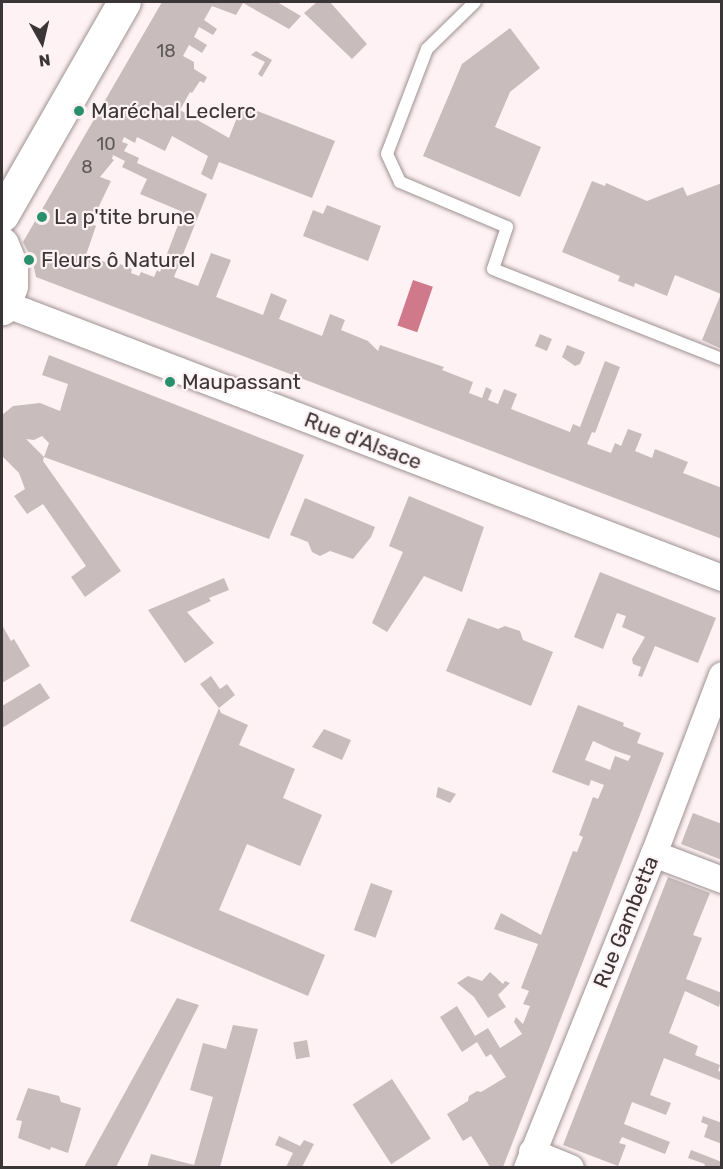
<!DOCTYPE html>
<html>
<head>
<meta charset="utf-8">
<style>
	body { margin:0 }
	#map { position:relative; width:723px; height:1169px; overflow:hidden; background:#fff2f4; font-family:Rubik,sans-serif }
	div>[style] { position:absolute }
	.water>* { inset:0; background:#d0798b; transform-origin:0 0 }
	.building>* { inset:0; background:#c8bcbd; transform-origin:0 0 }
	.roads { filter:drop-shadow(0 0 2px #9d9193) drop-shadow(0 0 2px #9d9193) }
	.lane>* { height:12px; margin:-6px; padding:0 6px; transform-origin:6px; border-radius:6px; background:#fff }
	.street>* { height:26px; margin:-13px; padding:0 13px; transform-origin:13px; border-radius:13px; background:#fff }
	.secondary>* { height:33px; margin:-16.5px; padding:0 16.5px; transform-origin:16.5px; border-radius:16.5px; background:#fff }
	.dots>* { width:16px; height:16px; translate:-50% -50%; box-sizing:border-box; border:3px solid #fff2f4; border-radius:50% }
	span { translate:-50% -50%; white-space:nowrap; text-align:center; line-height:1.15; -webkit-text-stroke:4.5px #fff2f4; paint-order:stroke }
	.number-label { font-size:18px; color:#5e5758 }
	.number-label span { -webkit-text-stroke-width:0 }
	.poi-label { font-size:21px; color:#3a3536 }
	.left { translate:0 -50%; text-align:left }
	.street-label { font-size:21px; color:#3a3536 }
	.frame { position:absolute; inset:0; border:3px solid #3a3536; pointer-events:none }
	.north { position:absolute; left:12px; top:12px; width:60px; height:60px; -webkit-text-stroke:4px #fff2f4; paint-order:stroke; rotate:172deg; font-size:16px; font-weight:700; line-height:24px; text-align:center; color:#3a3536 }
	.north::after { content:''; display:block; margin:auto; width:21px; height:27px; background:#3a3536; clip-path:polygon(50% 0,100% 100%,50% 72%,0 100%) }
</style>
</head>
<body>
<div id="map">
	<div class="water">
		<i style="left:413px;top:280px;width:21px;height:48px;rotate:19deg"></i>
	</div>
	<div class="building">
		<i style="clip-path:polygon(evenodd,162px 2px,277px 2px,301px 16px,289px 29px,243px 3px,236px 15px,212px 6px,204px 20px,217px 29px,213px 35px,199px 27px,194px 37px,207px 45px,202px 53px,189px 45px,183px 56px,194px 62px,194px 69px,207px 77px,204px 83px,200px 81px,192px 93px,190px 92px,180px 110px,229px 138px,242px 105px,335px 141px,312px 198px,219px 162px,212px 180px,201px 174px,208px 156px,172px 136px,165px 151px,137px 137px,135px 143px,124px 137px,122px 142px,128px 144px,124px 151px,139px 158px,137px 163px,207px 194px,174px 277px,198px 286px,211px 253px,231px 260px,216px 297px,263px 315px,271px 293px,287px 300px,279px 319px,322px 336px,330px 314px,345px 320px,341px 330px,368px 341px,378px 351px,380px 345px,444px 367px,442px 370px,473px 382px,469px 393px,482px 398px,486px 387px,492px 390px,488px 400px,498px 404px,504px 389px,517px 394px,511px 409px,570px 432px,573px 424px,580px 427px,605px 361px,620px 367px,595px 433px,592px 432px,587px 444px,611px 453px,615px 443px,621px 446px,628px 429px,642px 434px,635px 451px,652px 458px,655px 449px,688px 462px,683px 473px,722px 488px,722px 539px,36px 277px,32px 259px,23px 242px,162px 2px,113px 155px,125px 161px,122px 167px,147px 179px,140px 194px,183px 212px,160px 272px,157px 270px,154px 277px,141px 272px,139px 276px,131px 273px,132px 269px,120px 264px,119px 267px,86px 255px,96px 226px,91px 223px,111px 181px,100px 177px,114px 160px,112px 159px,113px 155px)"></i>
		<i style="clip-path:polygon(317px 2px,330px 2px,367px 44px,352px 59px,304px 13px)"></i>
		<i style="clip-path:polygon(510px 28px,540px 68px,510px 92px,495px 127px,541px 147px,520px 197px,423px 156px,462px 64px)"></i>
		<i style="clip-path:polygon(256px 51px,272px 60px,262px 77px,258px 74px,265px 62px,251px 55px)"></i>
		<i style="clip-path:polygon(592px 181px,605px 186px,606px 183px,647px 201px,683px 187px,687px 196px,722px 183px,722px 349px,702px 340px,721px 294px,675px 275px,667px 296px,635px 283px,634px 287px,618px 281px,620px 276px,562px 252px)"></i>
		<i style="clip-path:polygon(327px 205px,381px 226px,368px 261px,303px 236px,313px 210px,323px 214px)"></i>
		<i style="left:540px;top:334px;width:13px;height:13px;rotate:23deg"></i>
		<i style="clip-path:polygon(567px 345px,585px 352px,580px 364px,575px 366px,562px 357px)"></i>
		<i style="clip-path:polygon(49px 355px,304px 455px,269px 539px,44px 457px,49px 443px,42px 436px,34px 440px,26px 439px,44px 457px,43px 461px,121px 571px,85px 597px,71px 577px,86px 566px,43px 504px,27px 514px,14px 496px,25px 489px,19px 473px,2px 456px,2px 415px,13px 406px,40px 403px,60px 411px,68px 384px,42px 375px)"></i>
		<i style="clip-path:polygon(409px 496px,484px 527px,462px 592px,424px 576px,387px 632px,372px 623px,403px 552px,389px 546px)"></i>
		<i style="clip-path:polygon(305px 498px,375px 527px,371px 537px,353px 559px,330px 551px,320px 556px,312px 552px,308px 542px,290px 535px)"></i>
		<i style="clip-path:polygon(600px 572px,716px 618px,698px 663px,655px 646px,642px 677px,638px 676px,641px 667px,633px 664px,632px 659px,645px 637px,622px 627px,626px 616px,617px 613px,603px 649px,574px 637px)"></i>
		<i style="clip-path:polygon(224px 578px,229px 590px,209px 598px,211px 601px,187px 612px,214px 643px,185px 663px,148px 610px)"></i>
		<i style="clip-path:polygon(468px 618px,498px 629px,505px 626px,520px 631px,523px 640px,553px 652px,531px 706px,446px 671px)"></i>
		<i style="clip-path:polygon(2px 625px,11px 641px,14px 639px,30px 666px,2px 683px)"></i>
		<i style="clip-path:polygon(211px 676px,220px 689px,227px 684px,235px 695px,219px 708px,200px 684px)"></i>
		<i style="clip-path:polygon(40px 683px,50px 698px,2px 728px,2px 706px)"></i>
		<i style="clip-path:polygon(evenodd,578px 705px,624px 723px,623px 726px,641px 733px,637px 743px,664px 753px,503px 1167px,490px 1167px,471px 1136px,463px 1141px,447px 1114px,468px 1101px,469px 1096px,477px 1091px,481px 1092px,506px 1077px,491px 1054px,486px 1057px,477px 1042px,462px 1052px,440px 1017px,457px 1006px,475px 1036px,488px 1028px,500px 1048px,522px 1034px,514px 1022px,516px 1017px,523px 1024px,530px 1006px,523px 1004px,529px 991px,521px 988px,538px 944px,494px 929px,501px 913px,541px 935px,573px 851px,577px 852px,583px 837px,579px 835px,593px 797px,598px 799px,604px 785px,591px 780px,589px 786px,552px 772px,578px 705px,593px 741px,613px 750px,631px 756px,628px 761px,615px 756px,610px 770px,585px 760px,593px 741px)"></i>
		<i style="clip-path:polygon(219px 708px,221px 713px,248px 725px,239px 745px,295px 769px,283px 798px,322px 815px,300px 866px,247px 844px,219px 910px,325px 955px,308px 996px,130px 921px)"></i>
		<i style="clip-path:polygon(324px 729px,351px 740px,342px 760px,312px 747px)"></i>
		<i style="clip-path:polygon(438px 787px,456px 794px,450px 803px,436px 797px)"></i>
		<i style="clip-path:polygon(693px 813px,722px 824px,722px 860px,681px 844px)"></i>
		<i style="clip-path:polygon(668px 877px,710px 893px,693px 935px,702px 938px,686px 979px,722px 993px,719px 1007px,685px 991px,669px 1033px,698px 1046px,695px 1055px,720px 1065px,718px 1071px,722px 1072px,722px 1081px,664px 1058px,650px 1095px,671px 1103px,666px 1115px,632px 1102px,624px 1124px,670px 1142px,665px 1154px,622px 1137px,619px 1143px,626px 1145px,618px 1166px,563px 1145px)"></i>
		<i style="left:371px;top:883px;width:23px;height:50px;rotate:20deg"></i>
		<i style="clip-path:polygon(490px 972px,503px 984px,505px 981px,510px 983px,498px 995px,506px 1007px,488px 1018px,474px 997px,457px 983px,468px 976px,482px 981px)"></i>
		<i style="clip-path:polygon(177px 998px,199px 1005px,116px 1167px,84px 1167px)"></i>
		<i style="clip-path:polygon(233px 1025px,258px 1029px,220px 1167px,147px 1167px,151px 1154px,194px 1165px,213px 1097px,190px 1090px,203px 1043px,226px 1049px)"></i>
		<i style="left:307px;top:1040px;width:17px;height:14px;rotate:80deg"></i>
		<i style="left:392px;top:1079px;width:71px;height:47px;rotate:57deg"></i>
		<i style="clip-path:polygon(28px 1088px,59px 1096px,61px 1102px,81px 1108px,68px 1153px,51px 1147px,50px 1150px,18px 1138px,22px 1121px,16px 1120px)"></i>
		<i style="clip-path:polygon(703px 1116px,722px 1123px,722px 1144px,704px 1137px,708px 1125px,701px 1122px)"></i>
		<i style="clip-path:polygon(279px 1136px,300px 1146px,304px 1140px,314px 1144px,302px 1167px,286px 1167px,293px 1153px,275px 1145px)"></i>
		<i style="clip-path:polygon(691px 1150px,722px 1162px,722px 1167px,704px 1167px,705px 1164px,688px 1158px)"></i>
	</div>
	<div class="roads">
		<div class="lane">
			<i style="left:475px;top:2px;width:67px;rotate:135.6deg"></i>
			<i style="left:427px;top:49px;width:112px;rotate:110.9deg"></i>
			<i style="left:387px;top:154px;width:31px;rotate:65deg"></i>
			<i style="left:400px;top:182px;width:116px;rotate:22.8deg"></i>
			<i style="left:507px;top:227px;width:44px;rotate:108.4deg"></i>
			<i style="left:493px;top:269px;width:246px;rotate:21.5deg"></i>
		</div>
		<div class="street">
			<i style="left:5px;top:304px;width:768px;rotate:20.91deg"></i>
			<i style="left:654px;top:854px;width:73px;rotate:20.9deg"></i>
			<i style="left:532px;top:1152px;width:42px;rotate:22.3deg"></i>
			<i style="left:527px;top:1168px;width:339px;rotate:-68deg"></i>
			<i style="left:654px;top:854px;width:191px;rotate:-69.2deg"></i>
		</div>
		<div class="secondary">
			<i style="left:2px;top:215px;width:245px;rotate:-60.2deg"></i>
			<i style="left:2px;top:244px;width:24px;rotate:68deg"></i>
			<i style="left:11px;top:266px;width:20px;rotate:90deg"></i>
			<i style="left:11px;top:286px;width:24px;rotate:112deg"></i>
		</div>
	</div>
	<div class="dots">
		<i style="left:79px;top:111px;background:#29906d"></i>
		<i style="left:42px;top:217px;background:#29906d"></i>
		<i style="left:29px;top:260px;background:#29906d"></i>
		<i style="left:170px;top:382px;background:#29906d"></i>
	</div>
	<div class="number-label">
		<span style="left:166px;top:51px">18</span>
		<span style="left:106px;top:144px">10</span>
		<span style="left:87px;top:167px">8</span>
	</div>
	<div class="poi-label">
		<span class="left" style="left:91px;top:111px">Maréchal Leclerc</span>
		<span class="left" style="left:54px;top:217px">La p'tite brune</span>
		<span class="left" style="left:41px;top:260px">Fleurs ô Naturel</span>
		<span class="left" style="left:182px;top:382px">Maupassant</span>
	</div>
	<div class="street-label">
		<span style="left:363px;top:441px;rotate:21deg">Rue d'Alsace</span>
		<span style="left:626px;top:922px;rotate:-68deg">Rue Gambetta</span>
	</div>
	<div class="frame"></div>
	<div class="north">N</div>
</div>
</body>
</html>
